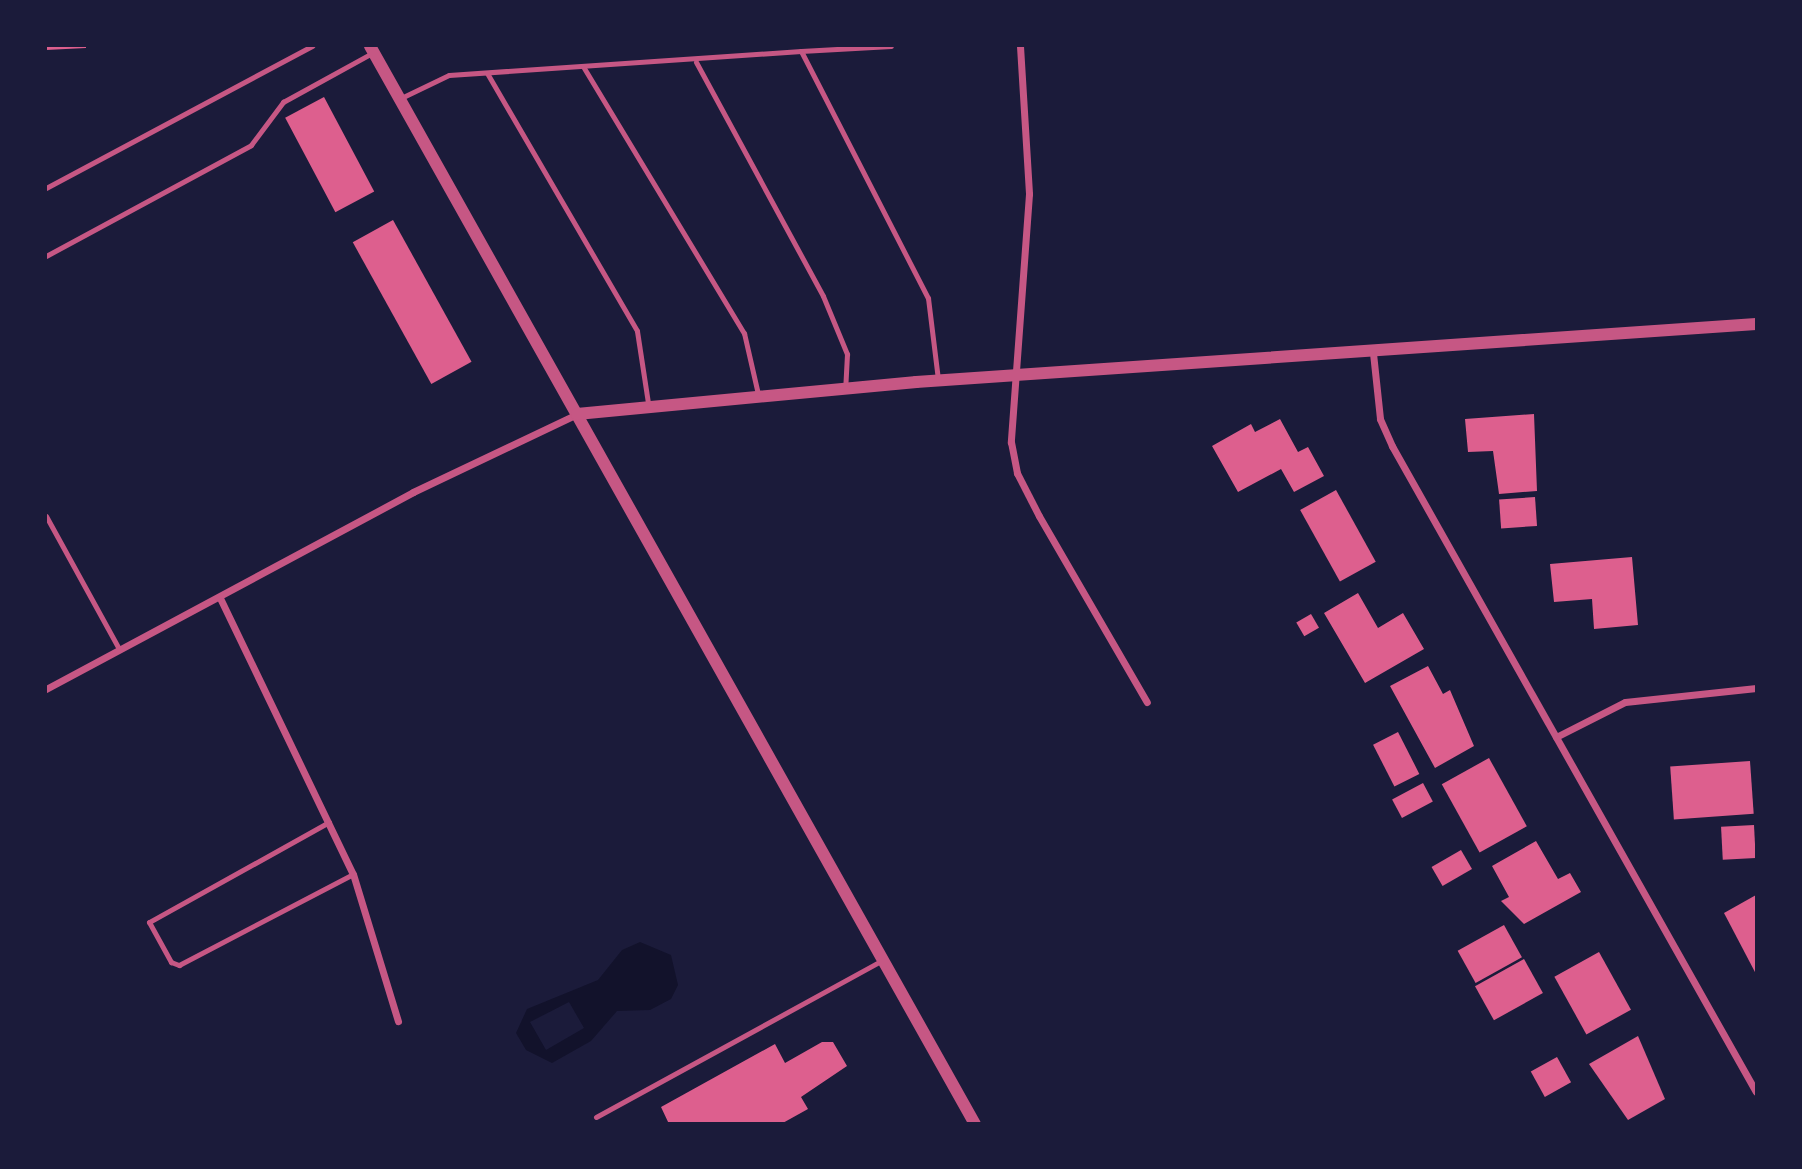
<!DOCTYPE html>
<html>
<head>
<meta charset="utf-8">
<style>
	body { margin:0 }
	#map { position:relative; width:1802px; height:1169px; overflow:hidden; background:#1b1b3a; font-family:"Roboto Condensed",sans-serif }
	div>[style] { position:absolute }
	.water>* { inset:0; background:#12122b }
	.building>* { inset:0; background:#dd5f8e; transform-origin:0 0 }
	.service>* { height:5px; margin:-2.5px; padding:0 2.5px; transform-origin:2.5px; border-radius:2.5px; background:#c65784 }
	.minor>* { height:7px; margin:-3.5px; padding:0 3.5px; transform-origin:3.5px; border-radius:3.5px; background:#c65784 }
	.tertiary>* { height:12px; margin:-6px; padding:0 6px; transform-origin:6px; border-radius:6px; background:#c65784 }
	span { translate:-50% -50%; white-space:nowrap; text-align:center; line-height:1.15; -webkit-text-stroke:7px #1b1b3a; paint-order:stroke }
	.frame { position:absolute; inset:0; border:47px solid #1b1b3a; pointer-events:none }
</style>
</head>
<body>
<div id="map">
	<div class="water">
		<i style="clip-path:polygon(evenodd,640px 942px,671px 955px,678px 985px,671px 999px,650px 1010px,617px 1011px,591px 1041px,552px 1063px,526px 1050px,516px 1033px,527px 1009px,598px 980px,622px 950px,640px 942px,569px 1002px,584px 1028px,546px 1050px,530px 1022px,569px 1002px)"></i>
	</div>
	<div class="building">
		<i style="clip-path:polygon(46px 46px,86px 46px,86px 48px,46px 50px)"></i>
		<i style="left:324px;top:97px;width:107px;height:44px;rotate:62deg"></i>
		<i style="left:393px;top:220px;width:162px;height:46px;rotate:61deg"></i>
		<i style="clip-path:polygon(1534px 414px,1537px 491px,1499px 494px,1493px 451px,1468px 452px,1465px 419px)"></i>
		<i style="clip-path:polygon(1280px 419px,1298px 452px,1308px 447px,1324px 476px,1294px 492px,1281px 469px,1238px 492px,1212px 446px,1251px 424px,1255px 432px)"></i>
		<i style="left:1336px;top:490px;width:82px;height:41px;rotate:61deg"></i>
		<i style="left:1535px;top:497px;width:29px;height:36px;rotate:86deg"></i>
		<i style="clip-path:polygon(1632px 557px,1638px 625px,1594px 629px,1592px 599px,1554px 602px,1550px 564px)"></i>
		<i style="clip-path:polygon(1358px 593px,1378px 628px,1403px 613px,1424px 649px,1365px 683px,1324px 613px)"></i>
		<i style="left:1311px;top:614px;width:16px;height:17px;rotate:60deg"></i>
		<i style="clip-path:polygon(1428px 666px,1443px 694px,1450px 690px,1474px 746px,1435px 768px,1390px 686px)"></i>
		<i style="left:1398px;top:732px;width:47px;height:28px;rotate:63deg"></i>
		<i style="left:1489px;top:758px;width:78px;height:54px;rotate:61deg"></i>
		<i style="left:1750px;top:761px;width:53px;height:80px;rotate:86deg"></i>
		<i style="left:1423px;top:783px;width:21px;height:35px;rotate:62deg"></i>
		<i style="left:1754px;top:825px;width:33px;height:33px;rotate:87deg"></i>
		<i style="clip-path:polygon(1536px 841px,1558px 879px,1570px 873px,1581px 892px,1524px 924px,1501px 901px,1509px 897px,1492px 866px)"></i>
		<i style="left:1461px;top:850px;width:22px;height:34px;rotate:60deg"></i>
		<i style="clip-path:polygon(1756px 895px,1756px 974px,1724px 913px)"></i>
		<i style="left:1504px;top:925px;width:37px;height:53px;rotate:61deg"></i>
		<i style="left:1599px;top:952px;width:66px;height:51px;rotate:61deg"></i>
		<i style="left:1524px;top:959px;width:39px;height:56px;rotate:61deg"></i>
		<i style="clip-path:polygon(1638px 1036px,1665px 1099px,1628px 1120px,1589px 1064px)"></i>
		<i style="clip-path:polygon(822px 1042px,833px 1042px,847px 1066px,801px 1097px,808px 1109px,781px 1124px,669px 1124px,661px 1107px,775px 1044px,785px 1063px)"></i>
		<i style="left:1557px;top:1057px;width:29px;height:30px;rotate:61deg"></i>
	</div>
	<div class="service">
		<i style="left:801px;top:51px;width:90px;rotate:-3.2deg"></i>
		<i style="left:696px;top:62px;width:266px;rotate:61.5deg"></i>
		<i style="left:823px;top:296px;width:63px;rotate:67.5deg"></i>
		<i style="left:847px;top:354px;width:33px;rotate:93deg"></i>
		<i style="left:584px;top:68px;width:310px;rotate:58.9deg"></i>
		<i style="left:744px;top:333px;width:63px;rotate:77.1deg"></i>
		<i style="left:487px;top:73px;width:298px;rotate:59.8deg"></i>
		<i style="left:637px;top:331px;width:73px;rotate:81.3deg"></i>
		<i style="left:401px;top:98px;width:53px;rotate:-25.6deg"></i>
		<i style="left:449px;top:75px;width:353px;rotate:-3.9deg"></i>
		<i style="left:801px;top:51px;width:278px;rotate:62.8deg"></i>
		<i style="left:928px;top:298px;width:83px;rotate:83deg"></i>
		<i style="left:46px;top:188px;width:302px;rotate:-28.1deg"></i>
		<i style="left:46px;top:256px;width:233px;rotate:-28.4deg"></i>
		<i style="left:251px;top:145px;width:54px;rotate:-53.3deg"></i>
		<i style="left:283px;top:102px;width:102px;rotate:-28.8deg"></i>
		<i style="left:46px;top:516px;width:152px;rotate:61.2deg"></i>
		<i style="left:329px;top:822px;width:206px;rotate:150.9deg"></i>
		<i style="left:149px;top:922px;width:46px;rotate:61.2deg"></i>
		<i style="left:171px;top:962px;width:9px;rotate:21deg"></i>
		<i style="left:179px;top:965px;width:196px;rotate:-27.6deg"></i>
		<i style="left:596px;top:1117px;width:325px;rotate:-28.7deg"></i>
	</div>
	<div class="minor">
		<i style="left:1020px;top:46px;width:148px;rotate:86.5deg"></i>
		<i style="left:1029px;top:194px;width:249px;rotate:94.2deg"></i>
		<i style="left:1011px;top:442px;width:32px;rotate:79deg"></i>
		<i style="left:1017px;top:473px;width:48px;rotate:62.9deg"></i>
		<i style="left:1039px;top:516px;width:215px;rotate:59.9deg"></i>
		<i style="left:1373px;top:353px;width:66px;rotate:83.9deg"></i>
		<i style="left:1380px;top:419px;width:30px;rotate:66deg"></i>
		<i style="left:1392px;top:446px;width:741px;rotate:60.6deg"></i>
		<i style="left:220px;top:598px;width:306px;rotate:64.3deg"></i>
		<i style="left:353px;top:874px;width:154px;rotate:73deg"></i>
		<i style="left:46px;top:689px;width:417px;rotate:-28.2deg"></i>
		<i style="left:413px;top:492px;width:182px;rotate:-25.4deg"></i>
		<i style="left:1556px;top:737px;width:77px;rotate:-26.9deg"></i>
		<i style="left:1625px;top:702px;width:132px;rotate:-6.1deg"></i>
	</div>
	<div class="tertiary">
		<i style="left:370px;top:46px;width:1236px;rotate:60.7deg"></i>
		<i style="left:577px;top:414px;width:341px;rotate:-5.4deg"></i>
		<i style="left:916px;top:382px;width:842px;rotate:-3.95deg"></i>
	</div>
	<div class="frame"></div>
</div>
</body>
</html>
